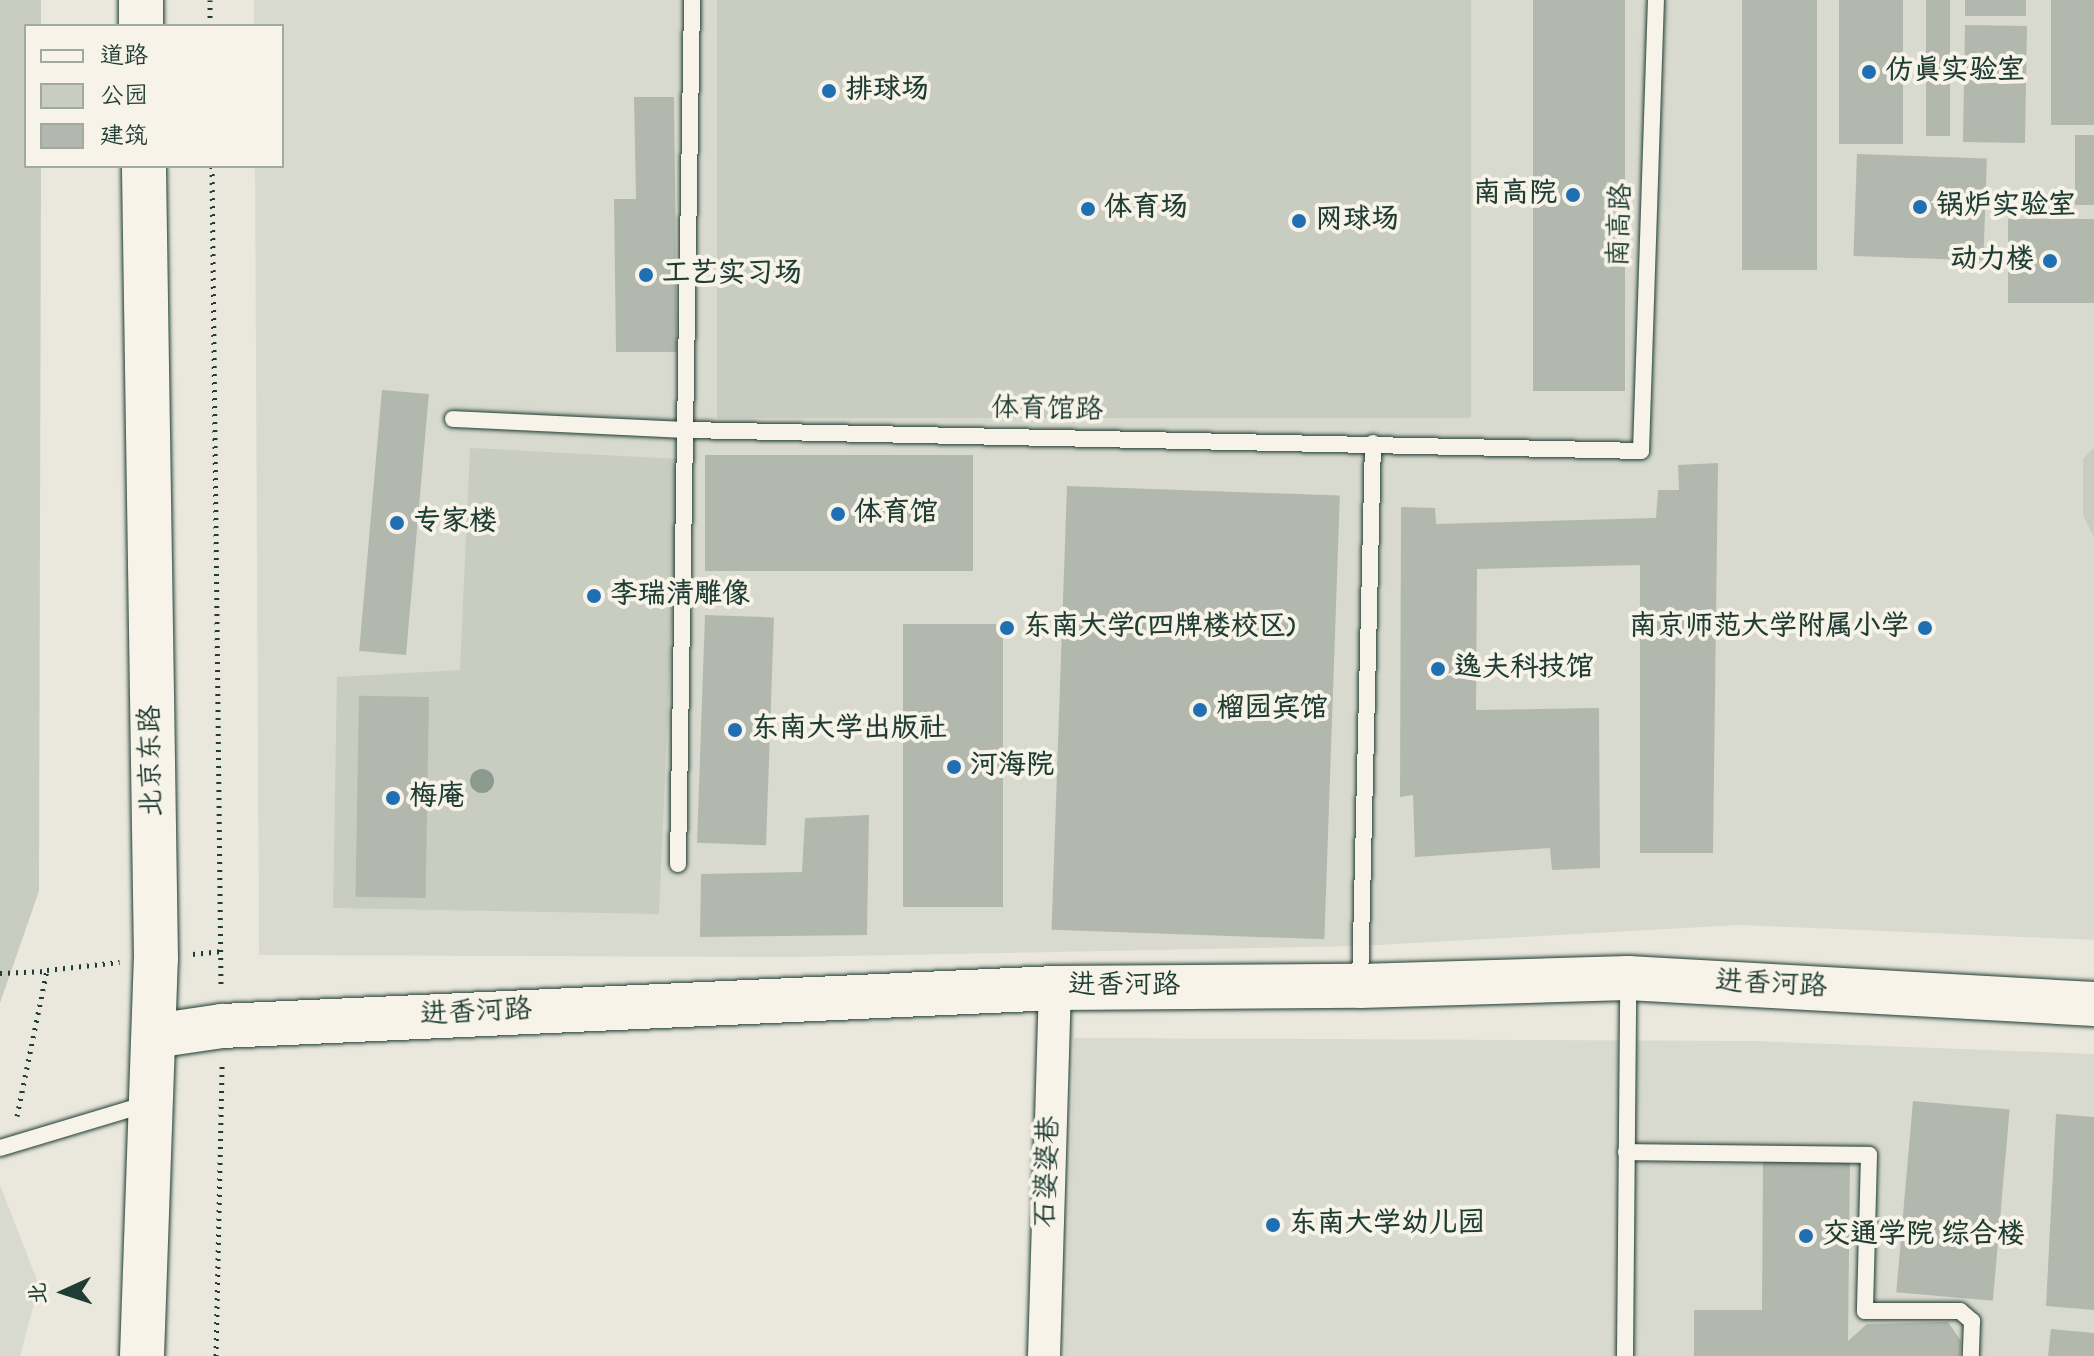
<!DOCTYPE html>
<html>
<head>
<meta charset="utf-8">
<style>
	body { margin:0 }
	#map { position:relative; width:2094px; height:1356px; overflow:hidden; background:#eae8dd; font-family:"Indie Flower","LXGW WenKai TC",sans-serif }
	div>[style] { position:absolute }
	.built>* { inset:0; background:#d9dacf }
	.green>* { inset:0; background:#c8ccc1; transform-origin:0 0 }
	.building>* { inset:0; background:#b2b8ae; transform-origin:0 0 }
	.path>* { height:5px; margin-top:-2.5px; transform-origin:0; background:repeating-linear-gradient(90deg,#1f3d34 0 2px,transparent 0 8px) }
	.roads { filter:drop-shadow(0 0 2px #1f3d34) drop-shadow(0 0 2px #1f3d34) }
	.lane>* { height:16px; margin:-8px; padding:0 8px; transform-origin:8px; border-radius:8px; background:#f7f3e8 }
	.street>* { height:32px; margin:-16px; padding:0 16px; transform-origin:16px; border-radius:16px; background:#f7f3e8 }
	.secondary>* { height:44px; margin:-22px; padding:0 22px; transform-origin:22px; border-radius:22px; background:#f7f3e8 }
	.primary>* { height:44px; margin:-22px; padding:0 22px; transform-origin:22px; border-radius:22px; background:#f7f3e8 }
	.trees>* { width:24px; height:24px; margin:-12px; border-radius:50%; background:#8d9a8f }
	.dots>* { width:22px; height:22px; translate:-50% -50%; box-sizing:border-box; border:4px solid #f7f3e8; border-radius:50% }
	span { translate:-50% -50%; white-space:nowrap; text-align:center; line-height:1.15; -webkit-text-stroke:8px #f7f3e8; paint-order:stroke }
	.poi-label { font-size:28px; color:#1f3d34; font-weight:700 }
	.left { translate:0 -50%; text-align:left }
	.right { translate:-100% -50%; text-align:right }
	.street-label { font-size:28px; color:#1f3d34 }
	.legend { position:absolute; left:24px; top:24px; width:260px; height:144px; box-sizing:border-box; background:#f7f3e8; border:2px solid #a1aaa0; margin:0; padding:10px 14px; list-style:none; font-size:24px; color:#1f3d34 }
	.legend li { display:flex; align-items:center; gap:16px; height:40px }
	.legend b { width:40px; border:2px solid #a1aaa0 }
	.north { position:absolute; left:24px; top:1252px; width:80px; height:80px; -webkit-text-stroke:6px #f7f3e8; paint-order:stroke; rotate:267deg; font-size:22px; font-weight:700; line-height:32px; text-align:center; color:#1f3d34 }
	.north::after { content:''; display:block; margin:auto; width:28px; height:36px; background:#1f3d34; clip-path:polygon(50% 0,100% 100%,50% 72%,0 100%) }
</style>
</head>
<body>
<div id="map">
	<div class="built">
		<i style="clip-path:polygon(254px 0,2094px 0,2094px 940px,1740px 925px,1360px 946px,795px 957px,259px 955px,255px 166px,282px 166px,282px 26px,254px 26px)"></i>
		<i style="clip-path:polygon(1074px 1038px,1755px 1041px,2094px 1054px,2094px 1356px,1065px 1356px)"></i>
		<i style="clip-path:polygon(0 1185px,39px 1285px,20px 1356px,0 1356px)"></i>
	</div>
	<div class="green">
		<i style="clip-path:polygon(0 0,41px 0,41px 26px,26px 26px,26px 166px,41px 166px,39px 891px,0 1003px)"></i>
		<i style="left:717px;top:0;width:754px;height:418px"></i>
		<i style="clip-path:polygon(2094px 447px,2094px 537px,2083px 515px,2083px 459px)"></i>
		<i style="clip-path:polygon(470px 448px,679px 459px,659px 914px,333px 908px,337px 677px,460px 670px)"></i>
	</div>
	<div class="building">
		<i style="left:1533px;top:0;width:92px;height:391px"></i>
		<i style="left:1742px;top:0;width:75px;height:270px"></i>
		<i style="left:1839px;top:0;width:64px;height:144px"></i>
		<i style="left:1926px;top:0;width:24px;height:136px"></i>
		<i style="left:1965px;top:0;width:61px;height:16px"></i>
		<i style="left:2051px;top:0;width:43px;height:125px"></i>
		<i style="left:2027px;top:26px;width:117px;height:62px;rotate:91deg"></i>
		<i style="clip-path:polygon(634px 97px,674px 97px,677px 352px,616px 352px,614px 199px,636px 199px)"></i>
		<i style="left:2094px;top:135px;width:70px;height:19px;rotate:90deg"></i>
		<i style="left:1857px;top:154px;width:130px;height:102px;rotate:2deg"></i>
		<i style="left:2008px;top:219px;width:86px;height:84px"></i>
		<i style="left:382px;top:390px;width:47px;height:262px;rotate:5deg"></i>
		<i style="left:705px;top:455px;width:268px;height:116px"></i>
		<i style="clip-path:polygon(1718px 463px,1713px 853px,1640px 853px,1640px 565px,1477px 569px,1476px 710px,1599px 708px,1600px 868px,1552px 870px,1550px 848px,1415px 857px,1413px 795px,1400px 797px,1401px 507px,1435px 508px,1436px 524px,1656px 518px,1658px 490px,1679px 490px,1678px 465px)"></i>
		<i style="left:1067px;top:486px;width:273px;height:444px;rotate:2deg"></i>
		<i style="left:705px;top:615px;width:69px;height:228px;rotate:2deg"></i>
		<i style="left:1003px;top:624px;width:283px;height:100px;rotate:90deg"></i>
		<i style="left:429px;top:697px;width:201px;height:70px;rotate:91deg"></i>
		<i style="clip-path:polygon(869px 815px,867px 935px,700px 937px,701px 874px,802px 872px,805px 818px)"></i>
		<i style="left:1913px;top:1101px;width:97px;height:192px;rotate:5deg"></i>
		<i style="clip-path:polygon(2056px 1114px,2094px 1117px,2094px 1310px,2046px 1306px)"></i>
		<i style="clip-path:polygon(1763px 1161px,1850px 1161px,1848px 1341px,1867px 1324px,1948px 1322px,1961px 1341px,1960px 1356px,1694px 1356px,1694px 1310px,1762px 1310px)"></i>
		<i style="clip-path:polygon(2051px 1329px,2094px 1333px,2094px 1356px,2048px 1356px)"></i>
	</div>
	<div class="path">
		<i style="left:210px;top:0;width:26px;rotate:90deg"></i>
		<i style="left:212px;top:166px;width:821px;rotate:89.37deg"></i>
		<i style="left:193px;top:954px;width:27px;rotate:-6deg"></i>
		<i style="left:0;top:973px;width:47px;rotate:-2.4deg"></i>
		<i style="left:17px;top:1116px;width:149px;rotate:-78.4deg"></i>
		<i style="left:47px;top:970px;width:73px;rotate:-6.3deg"></i>
		<i style="left:216px;top:1356px;width:291px;rotate:-88.8deg"></i>
	</div>
	<div class="roads">
		<div class="lane">
			<i style="left:453px;top:419px;width:235px;rotate:2.7deg"></i>
			<i style="left:688px;top:430px;width:953px;rotate:1.26deg"></i>
			<i style="left:1641px;top:451px;width:451px;rotate:-88.1deg"></i>
			<i style="left:678px;top:864px;width:864px;rotate:-89.07deg"></i>
			<i style="left:1360px;top:985px;width:542px;rotate:-88.63deg"></i>
			<i style="left:0;top:1148px;width:157px;rotate:-16.7deg"></i>
			<i style="left:1626px;top:1152px;width:243px;rotate:0.7deg"></i>
			<i style="left:1869px;top:1155px;width:156px;rotate:91.5deg"></i>
			<i style="left:1865px;top:1311px;width:95px"></i>
			<i style="left:1960px;top:1311px;width:16px;rotate:40deg"></i>
			<i style="left:1972px;top:1321px;width:35px;rotate:92deg"></i>
			<i style="left:1625px;top:1356px;width:376px;rotate:-89.5deg"></i>
		</div>
		<div class="street">
			<i style="left:1044px;top:1356px;width:368px;rotate:-88.3deg"></i>
		</div>
		<div class="secondary">
			<i style="left:154px;top:1036px;width:69px;rotate:-8.4deg"></i>
			<i style="left:222px;top:1026px;width:834px;rotate:-2.61deg"></i>
			<i style="left:1055px;top:988px;width:305px;rotate:-0.4deg"></i>
			<i style="left:1360px;top:986px;width:268px;rotate:-1.7deg"></i>
			<i style="left:1628px;top:978px;width:467px;rotate:3.2deg"></i>
		</div>
		<div class="primary">
			<i style="left:141px;top:0;width:26px;rotate:90deg"></i>
			<i style="left:142px;top:1356px;width:397px;rotate:-88deg"></i>
			<i style="left:156px;top:959px;width:793px;rotate:-90.87deg"></i>
		</div>
	</div>
	<div class="trees">
		<i style="left:482px;top:781px"></i>
	</div>
	<div class="dots">
		<i style="left:1869px;top:72px;background:#1f6fb2"></i>
		<i style="left:829px;top:91px;background:#1f6fb2"></i>
		<i style="left:1573px;top:195px;background:#1f6fb2"></i>
		<i style="left:1920px;top:207px;background:#1f6fb2"></i>
		<i style="left:1088px;top:209px;background:#1f6fb2"></i>
		<i style="left:1299px;top:221px;background:#1f6fb2"></i>
		<i style="left:2050px;top:261px;background:#1f6fb2"></i>
		<i style="left:646px;top:275px;background:#1f6fb2"></i>
		<i style="left:838px;top:514px;background:#1f6fb2"></i>
		<i style="left:397px;top:523px;background:#1f6fb2"></i>
		<i style="left:594px;top:596px;background:#1f6fb2"></i>
		<i style="left:1007px;top:628px;background:#1f6fb2"></i>
		<i style="left:1925px;top:628px;background:#1f6fb2"></i>
		<i style="left:1438px;top:669px;background:#1f6fb2"></i>
		<i style="left:1200px;top:710px;background:#1f6fb2"></i>
		<i style="left:735px;top:730px;background:#1f6fb2"></i>
		<i style="left:954px;top:767px;background:#1f6fb2"></i>
		<i style="left:393px;top:798px;background:#1f6fb2"></i>
		<i style="left:1273px;top:1225px;background:#1f6fb2"></i>
		<i style="left:1806px;top:1236px;background:#1f6fb2"></i>
	</div>
	<div class="poi-label">
		<span class="left" style="left:1885px;top:72px">仿真实验室</span>
		<span class="left" style="left:845px;top:91px">排球场</span>
		<span class="right" style="left:1557px;top:195px">南高院</span>
		<span class="left" style="left:1936px;top:207px">锅炉实验室</span>
		<span class="left" style="left:1104px;top:209px">体育场</span>
		<span class="left" style="left:1315px;top:221px">网球场</span>
		<span class="right" style="left:2034px;top:261px">动力楼</span>
		<span class="left" style="left:662px;top:275px">工艺实习场</span>
		<span class="left" style="left:854px;top:514px">体育馆</span>
		<span class="left" style="left:413px;top:523px">专家楼</span>
		<span class="left" style="left:610px;top:596px">李瑞清雕像</span>
		<span class="left" style="left:1023px;top:628px">东南大学(四牌楼校区)</span>
		<span class="right" style="left:1909px;top:628px">南京师范大学附属小学</span>
		<span class="left" style="left:1454px;top:669px">逸夫科技馆</span>
		<span class="left" style="left:1216px;top:710px">榴园宾馆</span>
		<span class="left" style="left:751px;top:730px">东南大学出版社</span>
		<span class="left" style="left:970px;top:767px">河海院</span>
		<span class="left" style="left:409px;top:798px">梅庵</span>
		<span class="left" style="left:1289px;top:1225px">东南大学幼儿园</span>
		<span class="left" style="left:1822px;top:1236px">交通学院 综合楼</span>
	</div>
	<div class="street-label">
		<span style="left:1622px;top:225px;rotate:-88deg">南高路</span>
		<span style="left:1047px;top:411px;rotate:1deg">体育馆路</span>
		<span style="left:153px;top:761px;rotate:-91deg">北京东路</span>
		<span style="left:1771px;top:986px;rotate:3deg">进香河路</span>
		<span style="left:1124px;top:987px">进香河路</span>
		<span style="left:476px;top:1014px;rotate:-3deg">进香河路</span>
		<span style="left:1049px;top:1172px;rotate:-88deg">石婆婆巷</span>
	</div>
	<ul class="legend">
	<li><b style="height:10px;background:#f7f3e8"></b>道路</li>
	<li><b style="height:22px;background:#c8ccc1"></b>公园</li>
	<li><b style="height:22px;background:#b2b8ae"></b>建筑</li>
	</ul>
	<div class="north">北</div>
</div>
</body>
</html>
